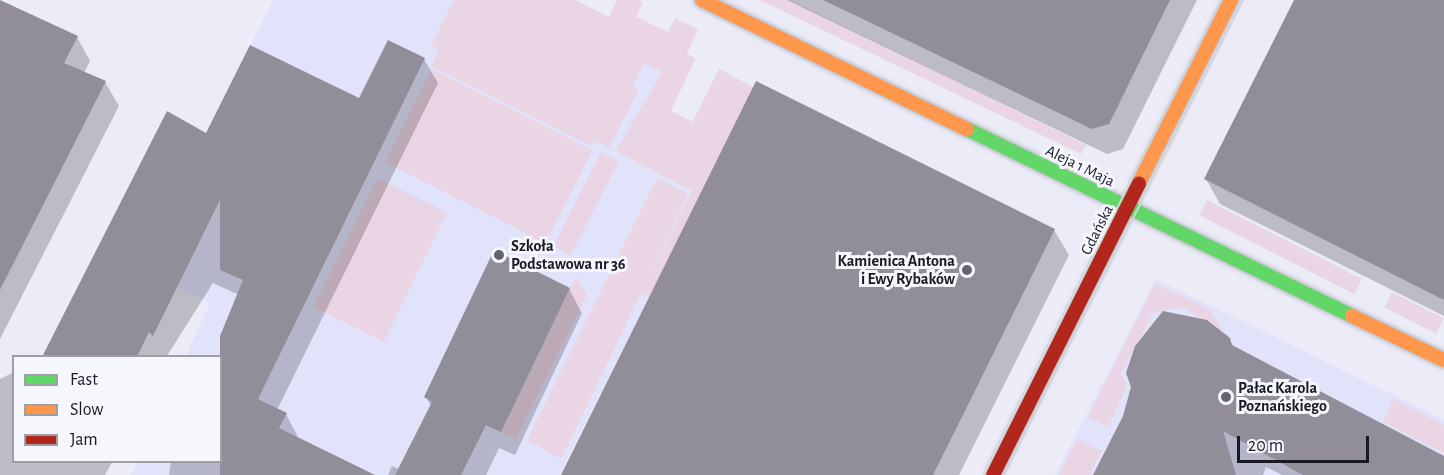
<!DOCTYPE html>
<html>
<head>
<meta charset="utf-8">
<style>
	body { margin:0 }
	#map { position:relative; width:1444px; height:475px; overflow:hidden; background:#ebecf7; font-family:"Alegreya Sans",sans-serif }
	div>[style] { position:absolute }
	.built>* { inset:0; background:#e1e3fa }
	.green>* { inset:0; background:#ead5e4; transform-origin:0 0 }
	.shadow>* { inset:0; background:#0003 }
	.building>* { inset:0; background:#928e99 }
	.roads { filter:drop-shadow(0 0 2px #b8b9c3) drop-shadow(0 0 2px #b8b9c3) }
	.fast>* { height:14px; margin:-7px; padding:0 7px; transform-origin:7px; border-radius:7px; background:#63d668 }
	.slow>* { height:14px; margin:-7px; padding:0 7px; transform-origin:7px; border-radius:7px; background:#ff974d }
	.jam>* { height:14px; margin:-7px; padding:0 7px; transform-origin:7px; border-radius:7px; background:#b3261e }
	.tram>* { height:1.5px; margin:-0.75px; padding:0 0.75px; transform-origin:0.75px; border-radius:0.75px; background:#d4d5d8 }
	.dots>* { width:16px; height:16px; translate:-50% -50%; box-sizing:border-box; border:3px solid #f6f6fd; border-radius:50% }
	span { translate:-50% -50%; white-space:nowrap; text-align:center; line-height:1.15; -webkit-text-stroke:6px #f6f6fd; paint-order:stroke }
	.street-label { font-size:16px; color:#191a26 }
	.poi-label { font-size:16px; color:#191a26; font-weight:700 }
	.left { translate:0 -50%; text-align:left }
	.right { translate:-100% -50%; text-align:right }
	.legend { position:absolute; left:12px; top:355px; width:210px; height:108px; box-sizing:border-box; background:#f6f6fd; border:2px solid #9e9ea7; margin:0; padding:8px 10px; list-style:none; font-size:18px; color:#191a26 }
	.legend li { display:flex; align-items:center; gap:12px; height:30px }
	.legend b { width:30px; border:2px solid #9e9ea7 }
	.scale { position:absolute; left:1237px; top:436px; width:132px; height:27px; box-sizing:border-box; border:3px solid #191a26; border-top:0; padding-left:8px; font-size:18px; line-height:21px; white-space:nowrap; color:#191a26; -webkit-text-stroke:4px #f6f6fd; paint-order:stroke }
</style>
</head>
<body>
<div id="map">
	<div class="built">
		<i style="clip-path:polygon(273px 0,575px 0,695px 59px,670px 111px,692px 122px,719px 69px,753px 87px,560px 475px,131px 475px,138px 462px,220px 462px,220px 356px,186px 356px,210px 303px,139px 268px)"></i>
		<i style="clip-path:polygon(1156px 279px,1444px 420px,1444px 475px,1055px 475px)"></i>
	</div>
	<div class="green">
		<i style="clip-path:polygon(454px 0,575px 0,609px 17px,617px 0,639px 0,643px 2px,636px 17px,668px 32px,675px 18px,698px 29px,687px 54px,695px 59px,671px 111px,693px 122px,719px 69px,753px 87px,649px 297px,641px 293px,561px 459px,527px 440px,657px 178px,688px 194px,642px 292px,692px 191px,616px 151px,662px 72px,644px 63px,633px 86px,639px 90px,609px 148px,594px 140px,591px 146px,431px 66px,439px 50px,431px 45px)"></i>
		<i style="clip-path:polygon(760px 0,790px 0,1086px 145px,1081px 154px)"></i>
		<i style="left:432px;top:69px;width:180px;height:104px;rotate:27deg"></i>
		<i style="left:601px;top:152px;width:20px;height:106px;rotate:27deg"></i>
		<i style="left:377px;top:178px;width:78px;height:144px;rotate:26deg"></i>
		<i style="left:1207px;top:200px;width:174px;height:17px;rotate:27deg"></i>
		<i style="clip-path:polygon(576px 276px,587px 295px,516px 439px,501px 432px)"></i>
		<i style="clip-path:polygon(1155px 284px,1209px 309px,1223px 330px,1210px 327px,1185px 307px,1153px 313px,1121px 373px,1127px 385px,1108px 427px,1088px 417px)"></i>
		<i style="left:1392px;top:292px;width:58px;height:17px;rotate:27deg"></i>
		<i style="clip-path:polygon(1393px 399px,1444px 425px,1444px 453px,1383px 422px)"></i>
		<i style="clip-path:polygon(1077px 439px,1102px 451px,1089px 475px,1059px 475px)"></i>
	</div>
	<div class="shadow">
		<i style="clip-path:polygon(787px 0,1197px 0,1123px 149px,1107px 154px)"></i>
		<i style="clip-path:polygon(1295px 0,1444px 0,1444px 316px,1220px 204px,1206px 179px)"></i>
		<i style="clip-path:polygon(0 1px,77px 37px,90px 61px,84px 73px,105px 82px,119px 106px,0 339px)"></i>
		<i style="clip-path:polygon(424px 59px,438px 83px,277px 410px,286px 414px,299px 439px,371px 475px,169px 475px,171px 462px,220px 462px,220px 356px,236px 322px,239px 295px,213px 283px,167px 356px,43px 356px,207px 135px,360px 100px)"></i>
		<i style="clip-path:polygon(1054px 230px,1069px 255px,959px 475px,562px 475px)"></i>
		<i style="clip-path:polygon(569px 289px,582px 313px,515px 455px,499px 448px,486px 475px,388px 475px,392px 466px,399px 469px,431px 406px,426px 397px)"></i>
		<i style="clip-path:polygon(1229px 339px,1235px 349px,1444px 460px,1444px 475px,1282px 475px,1266px 467px,1263px 475px,1095px 475px)"></i>
		<i style="clip-path:polygon(14px 372px,14px 462px,112px 462px,105px 475px,0 475px,0 379px)"></i>
	</div>
	<div class="building">
		<i style="clip-path:polygon(0 0,78px 36px,64px 63px,106px 81px,0 290px)"></i>
		<i style="clip-path:polygon(823px 0,1170px 0,1109px 124px,1092px 129px)"></i>
		<i style="clip-path:polygon(1294px 0,1444px 0,1444px 300px,1204px 179px)"></i>
		<i style="clip-path:polygon(388px 40px,425px 58px,258px 399px,287px 413px,279px 428px,375px 475px,220px 475px,220px 336px,243px 280px,220px 270px,220px 200px,153px 336px,149px 332px,137px 357px,42px 357px,167px 111px,206px 133px,250px 45px,359px 98px)"></i>
		<i style="clip-path:polygon(756px 81px,1055px 229px,968px 405px,933px 475px,561px 475px)"></i>
		<i style="clip-path:polygon(494px 250px,570px 288px,501px 432px,486px 425px,461px 475px,395px 475px,432px 402px,424px 397px)"></i>
		<i style="clip-path:polygon(1163px 311px,1207px 320px,1230px 338px,1232px 345px,1444px 456px,1444px 475px,1303px 475px,1223px 431px,1236px 475px,1093px 475px,1123px 416px,1131px 387px,1126px 373px,1135px 346px)"></i>
	</div>
	<div class="roads">
		<div class="fast">
			<i style="left:967px;top:129px;width:428px;rotate:25.9deg"></i>
		</div>
		<div class="slow">
			<i style="left:702px;top:0;width:295px;rotate:26deg"></i>
			<i style="left:1139px;top:183px;width:205px;rotate:-63.3deg"></i>
			<i style="left:1352px;top:316px;width:102px;rotate:25.6deg"></i>
		</div>
		<div class="jam">
			<i style="left:993px;top:475px;width:326px;rotate:-63.4deg"></i>
		</div>
	</div>
	<div class="tram">
		<i style="left:984px;top:475px;width:531px;rotate:-63.48deg"></i>
		<i style="left:1004px;top:475px;width:532px;rotate:-63.29deg"></i>
	</div>
	<div class="dots">
		<i style="left:499px;top:255px;background:#62646f"></i>
		<i style="left:967px;top:270px;background:#62646f"></i>
		<i style="left:1226px;top:397px;background:#62646f"></i>
	</div>
	<div class="street-label">
		<span style="left:1080px;top:166px;rotate:26deg">Aleja 1 Maja</span>
		<span style="left:1097px;top:230px;rotate:-63deg">Gdańska</span>
	</div>
	<div class="poi-label">
		<span class="left" style="left:511px;top:255px">Szkoła<br>Podstawowa nr 36</span>
		<span class="right" style="left:955px;top:270px">Kamienica Antona<br>i Ewy Rybaków</span>
		<span class="left" style="left:1238px;top:397px">Pałac Karola<br>Poznańskiego</span>
	</div>
	<ul class="legend">
	<li><b style="height:8px;background:#63d668"></b>Fast</li>
	<li><b style="height:8px;background:#ff974d"></b>Slow</li>
	<li><b style="height:8px;background:#b3261e"></b>Jam</li>
	</ul>
	<div class="scale">20 m</div>
</div>
</body>
</html>
